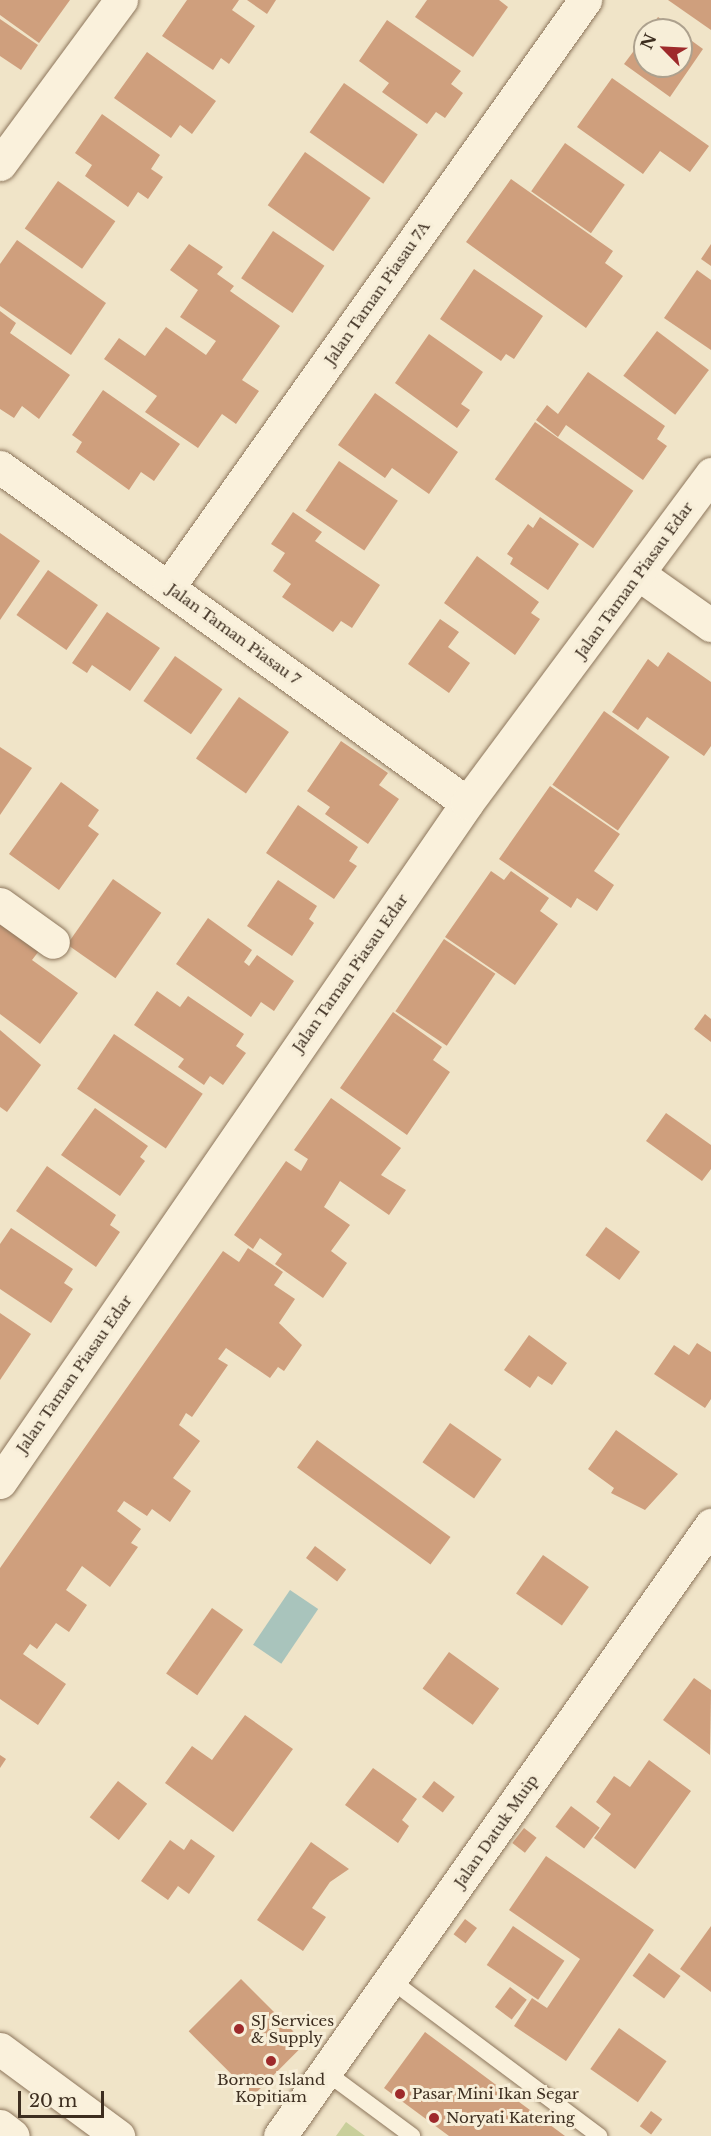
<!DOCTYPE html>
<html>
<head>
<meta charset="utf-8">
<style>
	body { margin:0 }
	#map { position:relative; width:711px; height:2136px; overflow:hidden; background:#f0e4c8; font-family:"Libre Baskerville",serif }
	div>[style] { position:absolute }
	.green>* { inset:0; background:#c9cf9b }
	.water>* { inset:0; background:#a9c4bc; transform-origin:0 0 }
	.building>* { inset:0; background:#cf9f7d; transform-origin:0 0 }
	.roads { filter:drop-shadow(0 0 2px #8d765c) drop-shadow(0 0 2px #8d765c) }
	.lane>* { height:16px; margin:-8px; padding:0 8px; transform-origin:8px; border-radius:8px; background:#faf1dc }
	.street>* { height:33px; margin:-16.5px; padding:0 16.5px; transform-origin:16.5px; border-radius:16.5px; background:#faf1dc }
	.secondary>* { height:33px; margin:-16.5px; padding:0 16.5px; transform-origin:16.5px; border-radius:16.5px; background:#faf1dc }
	.dots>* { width:16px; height:16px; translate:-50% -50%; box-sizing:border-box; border:3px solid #f7eed8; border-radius:50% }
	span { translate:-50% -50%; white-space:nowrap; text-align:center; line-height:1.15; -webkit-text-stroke:6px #f7eed8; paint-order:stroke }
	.street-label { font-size:15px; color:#3d2e20 }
	.poi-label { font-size:15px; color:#3d2e20 }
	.left { translate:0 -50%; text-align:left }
	.north { position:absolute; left:633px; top:18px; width:60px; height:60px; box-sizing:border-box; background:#f7eed8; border:2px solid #ada18e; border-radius:50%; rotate:294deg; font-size:16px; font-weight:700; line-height:24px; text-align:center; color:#3d2e20 }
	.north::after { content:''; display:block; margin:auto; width:21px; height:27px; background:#9e2a2b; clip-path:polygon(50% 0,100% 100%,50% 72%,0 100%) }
	.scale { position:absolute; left:18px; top:2091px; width:86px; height:27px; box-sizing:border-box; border:3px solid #3d2e20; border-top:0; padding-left:8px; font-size:18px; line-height:21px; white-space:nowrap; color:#3d2e20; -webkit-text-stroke:4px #f7eed8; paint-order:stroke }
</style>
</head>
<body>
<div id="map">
	<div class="green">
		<i style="clip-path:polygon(346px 2122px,365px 2136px,336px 2136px)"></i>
	</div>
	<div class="water">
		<i style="left:290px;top:1590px;width:34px;height:66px;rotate:34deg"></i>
	</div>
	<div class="building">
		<i style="clip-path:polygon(0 0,70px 0,39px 43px,0 15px)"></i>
		<i style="clip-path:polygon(187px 0,239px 0,232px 10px,255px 26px,229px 64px,221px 58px,213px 70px,162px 36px)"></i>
		<i style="clip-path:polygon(247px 0,276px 0,267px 14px)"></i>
		<i style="clip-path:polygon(427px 0,499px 0,508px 7px,473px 57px,415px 17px)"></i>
		<i style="clip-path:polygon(668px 0,711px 0,711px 30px)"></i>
		<i style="clip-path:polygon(658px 17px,677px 30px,649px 30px)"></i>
		<i style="clip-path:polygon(0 19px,38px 45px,21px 70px,0 56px)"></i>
		<i style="clip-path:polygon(387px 20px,461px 71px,451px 84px,463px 93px,445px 118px,436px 112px,427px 124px,382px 92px,389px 83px,359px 61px)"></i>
		<i style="clip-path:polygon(681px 33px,703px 49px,670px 97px,624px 64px,645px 36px,645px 66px,681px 66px)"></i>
		<i style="clip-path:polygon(147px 52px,216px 101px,192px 134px,180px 125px,171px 138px,114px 98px)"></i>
		<i style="clip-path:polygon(612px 78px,709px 146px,690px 172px,660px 151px,643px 174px,577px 127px)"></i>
		<i style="left:344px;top:83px;width:90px;height:60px;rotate:35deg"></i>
		<i style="clip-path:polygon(102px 114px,160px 155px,151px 169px,163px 177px,148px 199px,138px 192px,128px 207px,85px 176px,92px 165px,75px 153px)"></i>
		<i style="left:565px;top:143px;width:73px;height:59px;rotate:35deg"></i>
		<i style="left:305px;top:152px;width:80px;height:65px;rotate:35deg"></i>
		<i style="clip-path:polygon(511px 179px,613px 251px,605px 263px,623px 276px,586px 328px,466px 242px)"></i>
		<i style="left:58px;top:181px;width:70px;height:58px;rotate:35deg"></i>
		<i style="left:273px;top:231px;width:62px;height:57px;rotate:34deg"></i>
		<i style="clip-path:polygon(17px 240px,106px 303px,71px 355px,0 306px,0 264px)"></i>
		<i style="clip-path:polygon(189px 244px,223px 267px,217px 274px,234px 286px,230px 291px,280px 326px,242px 380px,259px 391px,236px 424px,222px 414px,198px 448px,145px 412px,157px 396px,104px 359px,119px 338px,145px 356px,166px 327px,206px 355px,216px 341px,180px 317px,198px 290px,170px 270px)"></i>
		<i style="clip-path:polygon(711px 244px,711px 266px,701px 259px)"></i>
		<i style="clip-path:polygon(474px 269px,543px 316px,514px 359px,506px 354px,501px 361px,440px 319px)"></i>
		<i style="clip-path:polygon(697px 270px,711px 280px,711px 350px,664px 318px)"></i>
		<i style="clip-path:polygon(0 311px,16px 323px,10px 333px,70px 375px,39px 419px,22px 406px,14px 418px,0 409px)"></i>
		<i style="left:657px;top:331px;width:65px;height:56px;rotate:37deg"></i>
		<i style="clip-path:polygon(429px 334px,483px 372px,461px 404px,470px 410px,457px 428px,395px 383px)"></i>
		<i style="clip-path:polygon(588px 372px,665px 426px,657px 439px,667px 446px,643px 480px,566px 425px,558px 437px,536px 420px,547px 405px,558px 414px)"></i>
		<i style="clip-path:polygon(103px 390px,180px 444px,154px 481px,141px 472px,129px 490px,76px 452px,82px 442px,72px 435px)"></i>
		<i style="clip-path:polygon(375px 393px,458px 452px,429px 494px,392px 468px,385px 478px,338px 445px)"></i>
		<i style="left:535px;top:422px;width:120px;height:70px;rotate:35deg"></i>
		<i style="left:339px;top:461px;width:71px;height:60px;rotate:34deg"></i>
		<i style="clip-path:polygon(293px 512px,322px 532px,315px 541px,380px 585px,352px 628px,341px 621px,333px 632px,282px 597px,291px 584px,273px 571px,285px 553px,271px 544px)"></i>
		<i style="clip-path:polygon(540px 517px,579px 544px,548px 590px,510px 564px,513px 558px,507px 554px,528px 524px,533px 528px)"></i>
		<i style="clip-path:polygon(0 533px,40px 561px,0 620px)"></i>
		<i style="clip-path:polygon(477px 556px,539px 602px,531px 613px,540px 619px,515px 655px,444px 603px)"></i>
		<i style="left:48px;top:570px;width:61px;height:55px;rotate:35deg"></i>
		<i style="clip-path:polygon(107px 612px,160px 648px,130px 691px,92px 665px,87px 673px,72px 663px)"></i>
		<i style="clip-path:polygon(440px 619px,459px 632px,448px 647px,470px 663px,449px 693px,408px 664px)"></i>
		<i style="clip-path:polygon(668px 652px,711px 682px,711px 746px,704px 756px,647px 717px,638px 730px,612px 712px,648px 659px,658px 667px)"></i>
		<i style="left:175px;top:656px;width:58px;height:55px;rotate:35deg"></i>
		<i style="left:239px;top:697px;width:61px;height:75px;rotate:35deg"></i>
		<i style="left:604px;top:711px;width:80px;height:90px;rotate:35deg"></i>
		<i style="clip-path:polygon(341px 741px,388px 773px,379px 785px,399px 799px,368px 844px,325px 814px,330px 807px,307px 791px)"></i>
		<i style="clip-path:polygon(0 747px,32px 768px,0 815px)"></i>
		<i style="clip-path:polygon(61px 782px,99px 810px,88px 826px,99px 834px,59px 890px,9px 854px)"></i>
		<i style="clip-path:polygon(550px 786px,620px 834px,594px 871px,614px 885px,597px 911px,577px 898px,571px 908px,499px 859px)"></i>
		<i style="clip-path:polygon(298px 805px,358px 847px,349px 861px,357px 866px,334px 899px,266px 853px)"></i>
		<i style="clip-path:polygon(491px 871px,504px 880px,511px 871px,549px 898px,540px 911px,558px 924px,515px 985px,445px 937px)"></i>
		<i style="left:113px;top:879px;width:59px;height:80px;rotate:35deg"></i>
		<i style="clip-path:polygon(278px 880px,317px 906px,309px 919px,314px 923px,292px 956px,247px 926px)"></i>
		<i style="clip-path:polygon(0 916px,42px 947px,32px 960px,78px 993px,40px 1044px,0 1014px)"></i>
		<i style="clip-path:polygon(208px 918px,252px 950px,244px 962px,249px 966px,257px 955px,294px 981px,274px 1011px,261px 1002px,251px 1017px,176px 964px)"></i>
		<i style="left:444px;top:939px;width:62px;height:87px;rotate:34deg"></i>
		<i style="clip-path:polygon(157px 991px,180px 1007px,188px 996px,244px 1034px,236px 1046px,246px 1053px,223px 1085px,210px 1076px,204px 1085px,178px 1067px,184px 1059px,134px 1025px)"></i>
		<i style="clip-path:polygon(393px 1012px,442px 1047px,433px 1060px,450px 1072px,407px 1135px,340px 1088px)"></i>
		<i style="clip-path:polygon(705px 1014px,711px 1019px,711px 1042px,694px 1029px)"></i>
		<i style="clip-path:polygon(0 1030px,41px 1065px,7px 1112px,0 1107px)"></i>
		<i style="left:114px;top:1034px;width:107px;height:66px;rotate:34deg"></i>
		<i style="clip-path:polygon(331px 1098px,401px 1148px,381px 1175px,406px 1190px,389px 1215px,340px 1181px,324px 1207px,350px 1225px,331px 1251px,347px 1263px,323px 1298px,275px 1264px,282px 1254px,260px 1238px,253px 1249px,234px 1235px,286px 1161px,301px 1171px,308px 1159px,294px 1150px)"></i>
		<i style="clip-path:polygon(95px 1108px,148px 1146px,140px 1157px,145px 1161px,120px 1196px,61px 1155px)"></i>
		<i style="clip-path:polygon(666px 1113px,711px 1145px,711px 1169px,702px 1181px,646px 1141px)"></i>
		<i style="clip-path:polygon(47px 1166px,116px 1215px,110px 1225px,120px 1232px,96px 1267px,16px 1211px)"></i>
		<i style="left:606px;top:1227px;width:42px;height:35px;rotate:36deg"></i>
		<i style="clip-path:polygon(11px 1228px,73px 1269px,64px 1283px,73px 1289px,51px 1323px,0 1289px,0 1244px)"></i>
		<i style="clip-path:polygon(248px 1248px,283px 1272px,274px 1285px,295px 1299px,279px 1323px,302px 1345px,284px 1371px,278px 1367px,270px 1378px,226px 1348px,218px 1359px,228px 1365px,192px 1417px,186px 1413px,179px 1425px,200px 1441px,173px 1478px,191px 1491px,170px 1522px,152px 1509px,147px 1516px,124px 1501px,117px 1511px,141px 1529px,131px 1543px,138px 1547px,110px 1587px,82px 1566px,66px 1590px,87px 1605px,69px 1632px,56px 1623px,37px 1649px,30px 1644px,23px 1654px,66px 1684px,38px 1725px,0 1699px,0 1568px,223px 1251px,239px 1262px)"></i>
		<i style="clip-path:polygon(0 1313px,31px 1334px,0 1380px)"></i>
		<i style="clip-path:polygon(529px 1335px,567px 1363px,552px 1385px,538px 1376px,530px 1388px,504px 1370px)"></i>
		<i style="clip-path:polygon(697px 1343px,711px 1352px,711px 1399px,705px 1408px,654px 1374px,674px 1345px,689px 1355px)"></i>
		<i style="left:450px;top:1423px;width:63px;height:48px;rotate:35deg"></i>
		<i style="clip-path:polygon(616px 1430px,678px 1474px,645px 1510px,611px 1493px,614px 1488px,588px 1469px)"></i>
		<i style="left:317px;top:1440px;width:165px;height:34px;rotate:36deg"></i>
		<i style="left:315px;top:1546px;width:39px;height:15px;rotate:37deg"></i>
		<i style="left:543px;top:1555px;width:56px;height:47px;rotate:35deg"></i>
		<i style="left:212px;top:1608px;width:38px;height:80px;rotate:35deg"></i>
		<i style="left:449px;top:1652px;width:62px;height:45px;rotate:36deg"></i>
		<i style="clip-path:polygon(694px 1678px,711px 1690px,710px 1755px,663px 1720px)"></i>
		<i style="clip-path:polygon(245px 1715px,293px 1749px,233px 1832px,165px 1783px,192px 1746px,212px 1760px)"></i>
		<i style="clip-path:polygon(0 1755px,6px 1759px,0 1768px)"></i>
		<i style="clip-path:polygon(649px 1760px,691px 1791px,635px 1869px,594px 1838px,611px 1814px,596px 1802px,614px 1776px,630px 1787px)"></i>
		<i style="clip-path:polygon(373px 1768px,417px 1799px,402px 1820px,409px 1826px,398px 1843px,345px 1805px)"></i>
		<i style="left:118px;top:1781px;width:37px;height:46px;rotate:38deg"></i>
		<i style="left:434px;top:1781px;width:26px;height:20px;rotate:37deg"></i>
		<i style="left:571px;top:1806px;width:36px;height:26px;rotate:37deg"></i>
		<i style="left:524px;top:1828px;width:16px;height:19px;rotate:38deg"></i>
		<i style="clip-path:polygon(191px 1839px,215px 1856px,189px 1894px,178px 1886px,168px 1900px,141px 1881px,170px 1840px,184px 1850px)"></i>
		<i style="clip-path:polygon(311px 1842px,349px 1869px,330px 1882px,312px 1908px,326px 1917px,303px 1951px,257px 1920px)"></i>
		<i style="clip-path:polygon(546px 1856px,654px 1930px,566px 2061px,514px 2026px,532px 1998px,547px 2008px,580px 1959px,509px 1910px)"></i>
		<i style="left:465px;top:1919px;width:15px;height:19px;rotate:37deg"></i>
		<i style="left:513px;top:1926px;width:62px;height:47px;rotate:34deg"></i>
		<i style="clip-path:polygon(711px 1926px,711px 1992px,680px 1969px)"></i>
		<i style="left:649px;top:1953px;width:39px;height:28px;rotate:36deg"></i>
		<i style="left:241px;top:1979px;width:91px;height:74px;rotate:45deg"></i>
		<i style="left:510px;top:1987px;width:21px;height:25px;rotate:37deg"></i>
		<i style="left:619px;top:2028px;width:58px;height:50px;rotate:35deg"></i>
		<i style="clip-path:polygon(425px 2032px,565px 2136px,449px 2136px,384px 2088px)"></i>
		<i style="left:651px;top:2111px;width:14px;height:19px;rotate:36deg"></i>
	</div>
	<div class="roads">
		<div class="lane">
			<i style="left:392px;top:1981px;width:259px;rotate:36.8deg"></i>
			<i style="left:327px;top:2073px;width:106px;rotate:36.5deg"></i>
		</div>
		<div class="street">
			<i style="left:0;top:164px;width:204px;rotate:-53.6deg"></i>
			<i style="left:0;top:467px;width:575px;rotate:35.73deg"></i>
			<i style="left:640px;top:575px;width:87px;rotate:35.2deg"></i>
			<i style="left:169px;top:586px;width:719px;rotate:-54.63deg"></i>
			<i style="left:0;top:904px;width:65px;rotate:35.6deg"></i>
			<i style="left:0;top:1482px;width:824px;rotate:-55.48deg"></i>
			<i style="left:467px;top:803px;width:410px;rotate:-53.4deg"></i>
			<i style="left:280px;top:2136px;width:748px;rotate:-54.8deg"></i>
		</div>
		<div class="secondary">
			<i style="left:0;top:2049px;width:147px;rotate:36.4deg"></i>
			<i style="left:0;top:2126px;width:16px;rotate:38deg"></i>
		</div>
	</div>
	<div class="dots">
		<i style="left:239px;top:2029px;background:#9e2a2b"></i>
		<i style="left:271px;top:2061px;background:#9e2a2b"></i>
		<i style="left:400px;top:2094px;background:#9e2a2b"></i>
		<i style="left:434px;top:2118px;background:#9e2a2b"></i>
	</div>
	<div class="street-label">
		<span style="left:377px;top:293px;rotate:-55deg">Jalan Taman Piasau 7A</span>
		<span style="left:634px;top:580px;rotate:-54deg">Jalan Taman Piasau Edar</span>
		<span style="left:234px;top:634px;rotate:36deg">Jalan Taman Piasau 7</span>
		<span style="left:350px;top:973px;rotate:-55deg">Jalan Taman Piasau Edar</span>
		<span style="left:74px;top:1374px;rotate:-55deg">Jalan Taman Piasau Edar</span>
		<span style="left:496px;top:1831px;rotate:-55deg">Jalan Datuk Muip</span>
	</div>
	<div class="poi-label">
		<span class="left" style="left:251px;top:2029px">SJ Services<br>&amp; Supply</span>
		<span style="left:271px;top:2088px">Borneo Island<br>Kopitiam</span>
		<span class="left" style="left:412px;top:2094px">Pasar Mini Ikan Segar</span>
		<span class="left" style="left:446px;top:2118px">Noryati Katering</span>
	</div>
	<div class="north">N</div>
	<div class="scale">20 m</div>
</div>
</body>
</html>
